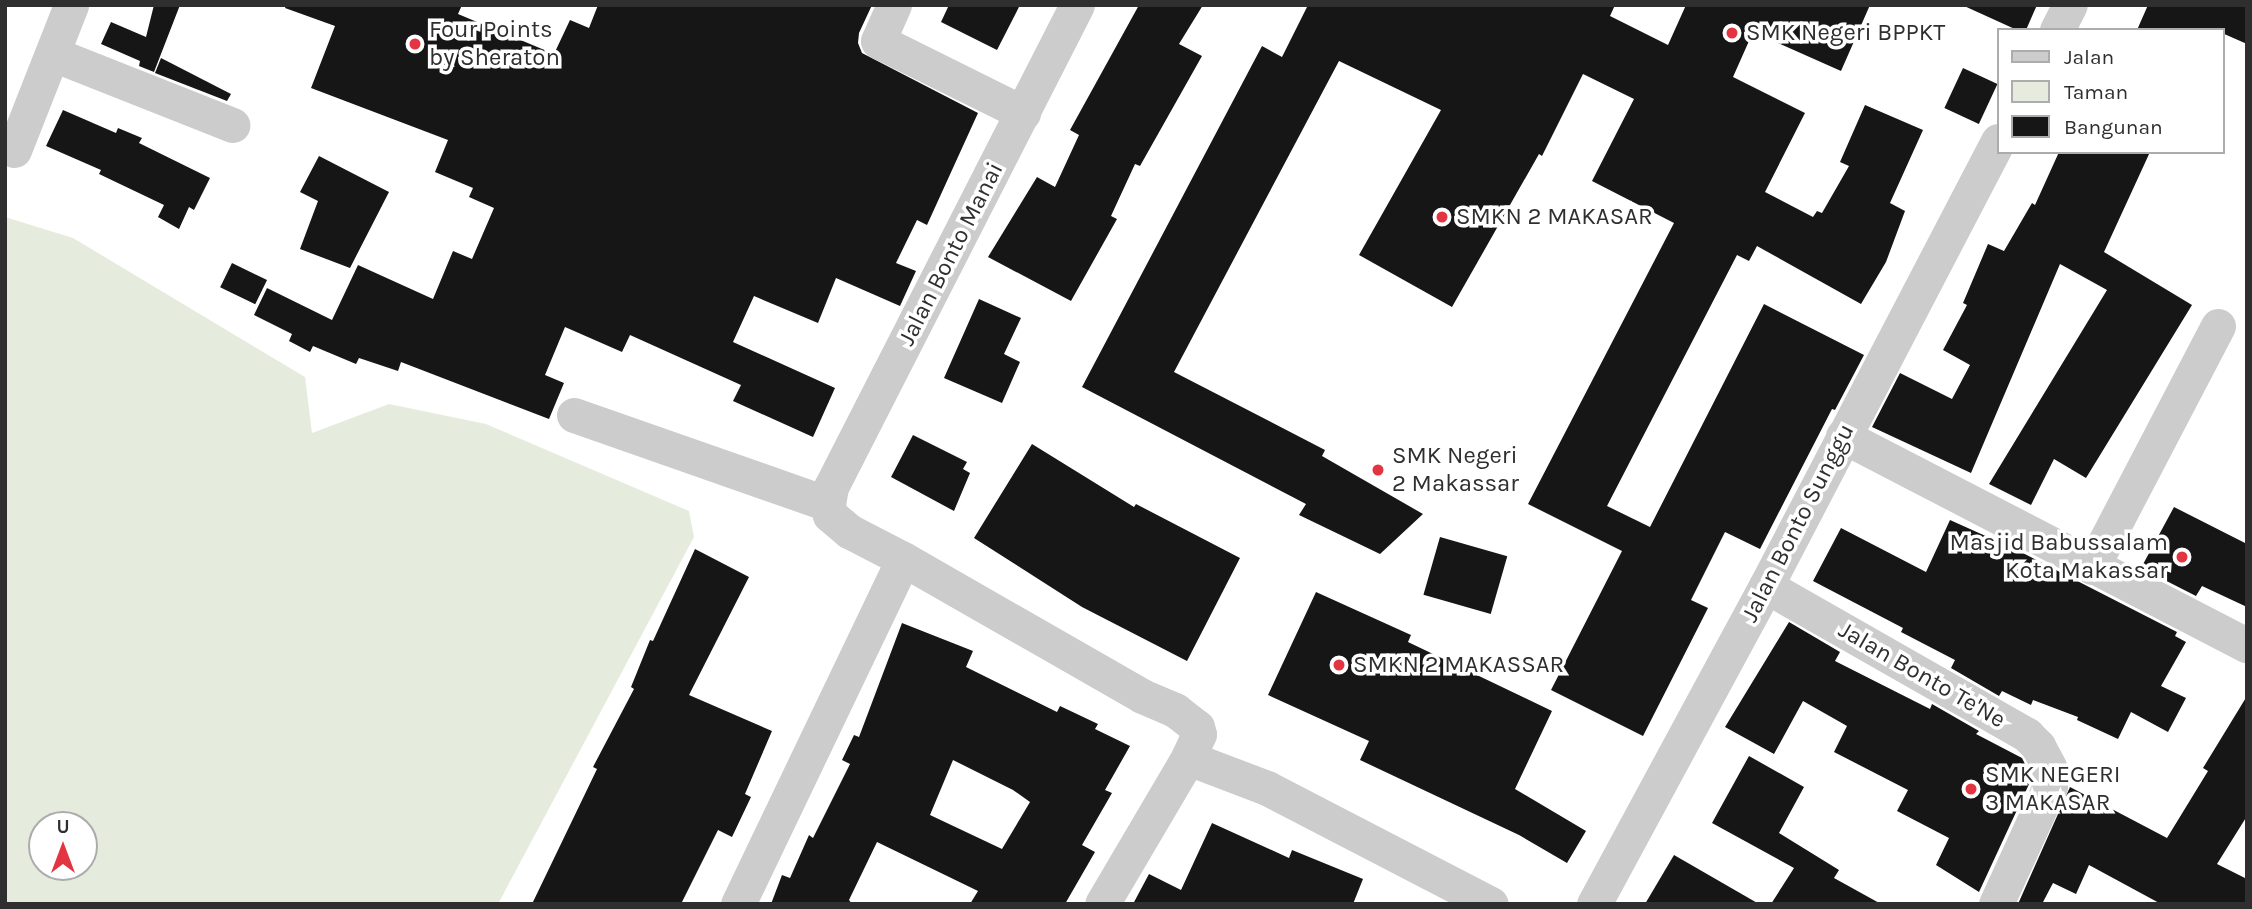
<!DOCTYPE html>
<html>
<head>
<meta charset="utf-8">
<style>
	body { margin:0 }
	#map { position:relative; width:2252px; height:909px; overflow:hidden; background:#fff; font-family:Karla,sans-serif }
	div>[style] { position:absolute }
	.green>* { inset:0; background:#e5ecdd }
	.building>* { inset:0; background:#161616; transform-origin:0 0 }
	.street>* { height:35px; margin:-17.5px; padding:0 17.5px; transform-origin:17.5px; border-radius:17.5px; background:#ccc }
	.dots>* { width:19px; height:19px; translate:-50% -50%; box-sizing:border-box; border:4px solid #fff; border-radius:50% }
	span { translate:-50% -50%; white-space:nowrap; text-align:center; line-height:1.15; -webkit-text-stroke:7px #fff; paint-order:stroke }
	.poi-label { font-size:24px; color:#2f2f2f }
	.left { translate:0 -50%; text-align:left }
	.right { translate:-100% -50%; text-align:right }
	.street-label { font-size:24px; color:#2f2f2f }
	.frame { position:absolute; inset:0; border:7px solid #2f2f2f; pointer-events:none }
	.legend { position:absolute; left:1997px; top:28px; width:228px; height:126px; box-sizing:border-box; background:#fff; border:2px solid #acacac; margin:0; padding:9px 12px; list-style:none; font-size:21px; color:#2f2f2f }
	.legend li { display:flex; align-items:center; gap:14px; height:35px }
	.legend b { width:35px; border:2px solid #acacac }
	.north { position:absolute; left:28px; top:811px; width:70px; height:70px; box-sizing:border-box; background:#fff; border:2px solid #acacac; border-radius:50%; rotate:0deg; font-size:19px; font-weight:700; line-height:28px; text-align:center; color:#2f2f2f }
	.north::after { content:''; display:block; margin:auto; width:24px; height:32px; background:#e23441; clip-path:polygon(50% 0,100% 100%,50% 72%,0 100%) }
</style>
</head>
<body>
<div id="map">
	<div class="green">
		<i style="clip-path:polygon(evenodd,5px 217px,73px 238px,305px 377px,312px 433px,389px 404px,486px 424px,689px 511px,694px 537px,498px 904px,5px 904px,5px 217px,42px 825px,84px 825px,84px 867px,42px 867px,42px 825px)"></i>
	</div>
	<div class="building">
		<i style="clip-path:polygon(154px 5px,180px 5px,154px 72px,139px 66px,140px 61px,101px 44px,111px 22px,146px 37px)"></i>
		<i style="clip-path:polygon(286px 5px,462px 5px,458px 14px,554px 54px,570px 20px,589px 28px,598px 5px,872px 5px,859px 33px,858px 43px,862px 53px,978px 113px,927px 225px,917px 220px,896px 263px,916px 271px,900px 306px,836px 278px,818px 323px,754px 296px,733px 342px,835px 388px,813px 437px,733px 401px,741px 385px,630px 335px,622px 352px,565px 327px,545px 375px,564px 383px,549px 419px,401px 362px,398px 371px,359px 358px,356px 364px,313px 346px,310px 352px,289px 341px,292px 334px,254px 315px,267px 288px,332px 320px,358px 265px,433px 299px,453px 251px,472px 259px,494px 208px,469px 197px,473px 188px,435px 172px,448px 140px,311px 88px,335px 26px,285px 8px)"></i>
		<i style="clip-path:polygon(949px 5px,1020px 5px,997px 50px,941px 22px)"></i>
		<i style="clip-path:polygon(1139px 5px,1203px 5px,1179px 44px,1202px 56px,1140px 166px,1135px 164px,1111px 216px,1117px 219px,1071px 301px,988px 257px,1037px 177px,1055px 187px,1079px 135px,1070px 130px)"></i>
		<i style="clip-path:polygon(1308px 5px,1615px 5px,1610px 16px,1668px 45px,1686px 5px,1870px 5px,1841px 71px,1753px 32px,1733px 77px,1805px 113px,1765px 192px,1813px 217px,1817px 211px,1822px 213px,1849px 166px,1840px 162px,1865px 105px,1923px 130px,1890px 203px,1905px 211px,1886px 262px,1861px 304px,1757px 246px,1749px 261px,1737px 255px,1607px 506px,1650px 527px,1764px 304px,1864px 355px,1835px 410px,1832px 409px,1760px 549px,1725px 532px,1691px 600px,1708px 608px,1643px 736px,1551px 690px,1622px 551px,1528px 504px,1674px 223px,1592px 181px,1634px 99px,1583px 74px,1542px 156px,1539px 154px,1452px 307px,1359px 255px,1441px 110px,1339px 61px,1174px 372px,1325px 450px,1322px 456px,1423px 514px,1380px 554px,1299px 515px,1306px 504px,1082px 387px,1262px 46px,1282px 57px)"></i>
		<i style="clip-path:polygon(1962px 5px,2037px 5px,2026px 30px,2017px 30px)"></i>
		<i style="clip-path:polygon(2148px 5px,2247px 5px,2247px 44px,2222px 33px,2222px 30px,2137px 30px)"></i>
		<i style="clip-path:polygon(161px 58px,231px 94px,227px 101px,155px 73px)"></i>
		<i style="left:1963px;top:68px;width:38px;height:44px;rotate:25deg"></i>
		<i style="clip-path:polygon(63px 110px,116px 133px,118px 128px,142px 138px,139px 143px,210px 178px,194px 210px,189px 207px,179px 229px,158px 217px,164px 205px,99px 174px,101px 170px,46px 146px)"></i>
		<i style="clip-path:polygon(2059px 152px,2150px 152px,2104px 252px,2192px 305px,2086px 478px,2054px 459px,2031px 505px,1989px 484px,2107px 290px,2060px 264px,1971px 473px,1872px 427px,1900px 373px,1952px 399px,1970px 365px,1943px 350px,1967px 305px,1963px 303px,1988px 244px,2004px 251px,2032px 203px,2035px 205px)"></i>
		<i style="clip-path:polygon(319px 156px,389px 192px,350px 268px,300px 249px,318px 201px,300px 192px)"></i>
		<i style="left:232px;top:263px;width:39px;height:27px;rotate:26deg"></i>
		<i style="clip-path:polygon(979px 299px,1021px 318px,1004px 354px,1020px 362px,1002px 403px,944px 378px)"></i>
		<i style="clip-path:polygon(913px 435px,967px 462px,963px 469px,970px 473px,954px 511px,891px 477px)"></i>
		<i style="clip-path:polygon(1032px 444px,1134px 507px,1136px 504px,1240px 558px,1187px 661px,1082px 607px,974px 538px)"></i>
		<i style="clip-path:polygon(2174px 507px,2247px 544px,2247px 607px,2202px 586px,2196px 596px,2141px 568px)"></i>
		<i style="clip-path:polygon(1950px 520px,2019px 551px,2177px 632px,2175px 636px,2186px 642px,2161px 686px,2186px 698px,2168px 732px,2131px 712px,2118px 739px,2077px 720px,2078px 717px,2033px 700px,2031px 705px,2002px 691px,1999px 696px,1951px 668px,1955px 660px,1901px 632px,1903px 628px,1813px 581px,1841px 528px,1926px 572px)"></i>
		<i style="left:1440px;top:537px;width:70px;height:60px;rotate:16deg"></i>
		<i style="clip-path:polygon(695px 549px,749px 577px,689px 695px,772px 731px,745px 794px,751px 797px,732px 837px,718px 830px,681px 904px,532px 904px,597px 769px,593px 767px,634px 689px,631px 687px,650px 640px,653px 641px)"></i>
		<i style="clip-path:polygon(1316px 592px,1411px 635px,1408px 642px,1552px 711px,1515px 789px,1586px 831px,1567px 863px,1519px 835px,1360px 760px,1369px 741px,1268px 695px)"></i>
		<i style="clip-path:polygon(1789px 622px,1840px 652px,1835px 661px,1930px 709px,1932px 704px,1979px 731px,1976px 734px,2022px 758px,2029px 772px,2030px 782px,1979px 892px,1936px 865px,1949px 838px,1897px 811px,1908px 790px,1834px 752px,1847px 726px,1803px 701px,1774px 754px,1725px 727px)"></i>
		<i style="clip-path:polygon(evenodd,902px 623px,973px 651px,966px 667px,1057px 712px,1060px 706px,1098px 724px,1095px 729px,1130px 746px,1105px 790px,1112px 793px,1082px 845px,1095px 852px,1065px 904px,970px 904px,978px 891px,877px 842px,849px 900px,852px 904px,771px 904px,782px 875px,790px 878px,809px 835px,813px 838px,850px 764px,842px 760px,854px 735px,859px 737px,902px 623px,953px 760px,1013px 790px,1030px 802px,1002px 849px,930px 815px,953px 760px)"></i>
		<i style="clip-path:polygon(2247px 696px,2247px 816px,2217px 864px,2247px 879px,2247px 904px,2161px 904px,2089px 865px,2076px 894px,2053px 883px,2042px 904px,2018px 904px,2070px 787px,2167px 838px,2208px 771px,2203px 768px)"></i>
		<i style="clip-path:polygon(1749px 756px,1804px 787px,1779px 833px,1839px 870px,1834px 878px,1881px 904px,1771px 904px,1794px 868px,1712px 823px)"></i>
		<i style="clip-path:polygon(1212px 823px,1289px 858px,1292px 850px,1363px 879px,1353px 904px,1133px 904px,1149px 874px,1181px 890px)"></i>
		<i style="clip-path:polygon(1674px 855px,1759px 904px,1645px 904px)"></i>
	</div>
	<div class="street">
		<i style="left:894px;top:5px;width:39px;rotate:114deg"></i>
		<i style="left:878px;top:41px;width:162px;rotate:26.4deg"></i>
		<i style="left:2057px;top:30px;width:28px;rotate:-63deg"></i>
		<i style="left:53px;top:54px;width:193px;rotate:21.6deg"></i>
		<i style="left:14px;top:150px;width:156px;rotate:-68.5deg"></i>
		<i style="left:574px;top:415px;width:269px;rotate:19.3deg"></i>
		<i style="left:1843px;top:436px;width:455px;rotate:27.4deg"></i>
		<i style="left:903px;top:559px;width:275px;rotate:29.8deg"></i>
		<i style="left:1142px;top:696px;width:36px;rotate:23deg"></i>
		<i style="left:1175px;top:710px;width:28px;rotate:38deg"></i>
		<i style="left:1197px;top:727px;width:7px;rotate:74deg"></i>
		<i style="left:1199px;top:734px;width:26px;rotate:115deg"></i>
		<i style="left:1188px;top:758px;width:169px;rotate:120.5deg"></i>
		<i style="left:2092px;top:567px;width:272px;rotate:-62.4deg"></i>
		<i style="left:1766px;top:586px;width:301px;rotate:29.7deg"></i>
		<i style="left:2027px;top:735px;width:16px;rotate:45deg"></i>
		<i style="left:2038px;top:746px;width:24px;rotate:62deg"></i>
		<i style="left:2049px;top:767px;width:19px;rotate:87deg"></i>
		<i style="left:2050px;top:786px;width:130px;rotate:114.6deg"></i>
		<i style="left:1188px;top:758px;width:85px;rotate:20.8deg"></i>
		<i style="left:1267px;top:788px;width:252px;rotate:27.4deg"></i>
		<i style="left:738px;top:904px;width:382px;rotate:-64.4deg"></i>
		<i style="left:903px;top:559px;width:61px;rotate:-152.6deg"></i>
		<i style="left:849px;top:531px;width:25px;rotate:-140deg"></i>
		<i style="left:830px;top:515px;width:11px;rotate:-100deg"></i>
		<i style="left:828px;top:504px;width:17px;rotate:-80deg"></i>
		<i style="left:831px;top:487px;width:541px;rotate:-62.96deg"></i>
		<i style="left:1594px;top:904px;width:362px;rotate:-61.6deg"></i>
		<i style="left:1766px;top:586px;width:502px;rotate:-62.46deg"></i>
	</div>
	<div class="dots">
		<i style="left:1732px;top:33px;background:#e23441"></i>
		<i style="left:415px;top:44px;background:#e23441"></i>
		<i style="left:1442px;top:217px;background:#e23441"></i>
		<i style="left:1378px;top:470px;background:#e23441"></i>
		<i style="left:2182px;top:557px;background:#e23441"></i>
		<i style="left:1339px;top:665px;background:#e23441"></i>
		<i style="left:1971px;top:789px;background:#e23441"></i>
	</div>
	<div class="poi-label">
		<span class="left" style="left:429px;top:44px">Four Points<br>by Sheraton</span>
		<span class="left" style="left:1746px;top:33px">SMK Negeri BPPKT</span>
		<span class="left" style="left:1456px;top:217px">SMKN 2 MAKASAR</span>
		<span class="left" style="left:1392px;top:470px">SMK Negeri<br>2 Makassar</span>
		<span class="right" style="left:2168px;top:557px">Masjid Babussalam<br>Kota Makassar</span>
		<span class="left" style="left:1353px;top:665px">SMKN 2 MAKASSAR</span>
		<span class="left" style="left:1985px;top:789px">SMK NEGERI<br>3 MAKASAR</span>
	</div>
	<div class="street-label">
		<span style="left:951px;top:254px;rotate:-63deg">Jalan Bonto Manai</span>
		<span style="left:1798px;top:523px;rotate:-63deg">Jalan Bonto Sunggu</span>
		<span style="left:1922px;top:675px;rotate:30deg">Jalan Bonto Te'Ne</span>
	</div>
	<div class="frame"></div>
	<ul class="legend">
	<li><b style="height:9px;background:#ccc"></b>Jalan</li>
	<li><b style="height:19px;background:#e5ecdd"></b>Taman</li>
	<li><b style="height:19px;background:#161616"></b>Bangunan</li>
	</ul>
	<div class="north">U</div>
</div>
</body>
</html>
